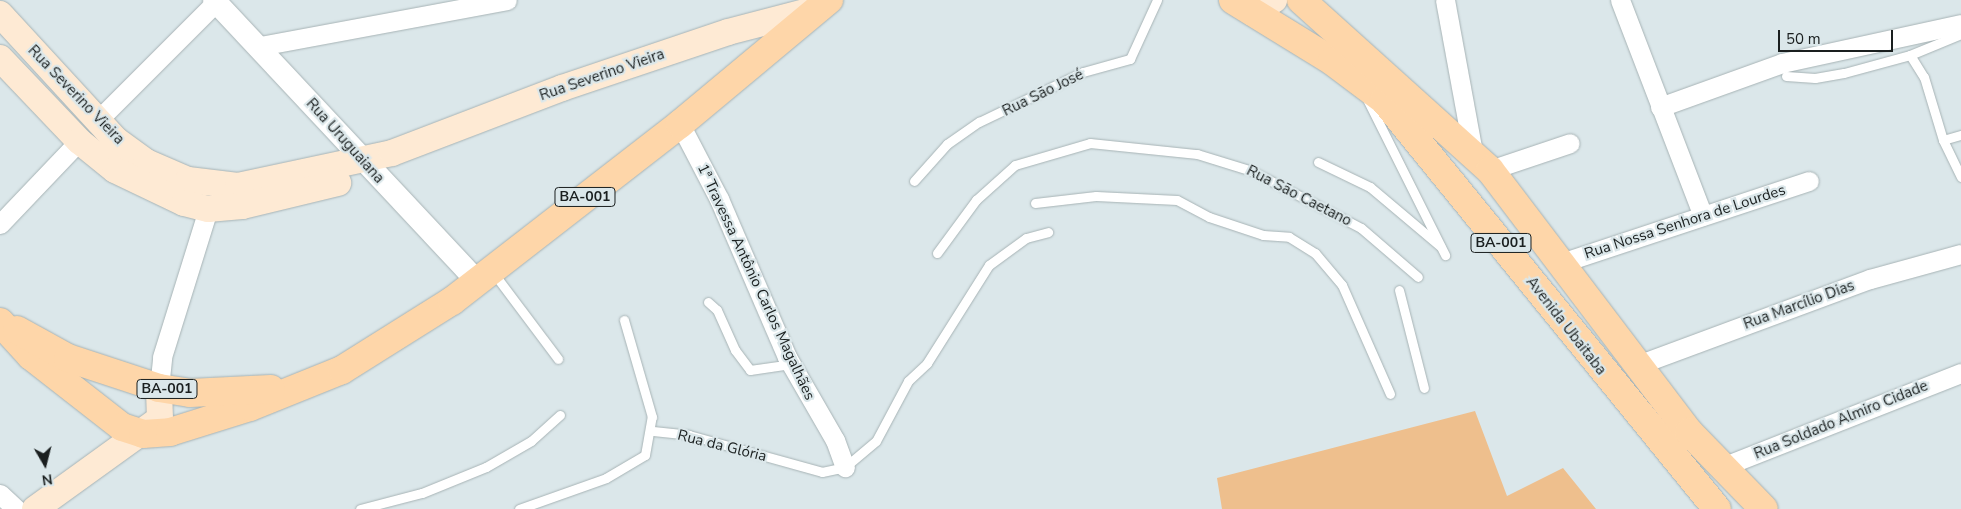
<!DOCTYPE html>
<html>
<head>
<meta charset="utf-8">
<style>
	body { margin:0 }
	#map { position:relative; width:1961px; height:509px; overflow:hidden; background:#dbe7ea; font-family:"Nunito Sans",sans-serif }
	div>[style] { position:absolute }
	.green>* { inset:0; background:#eebf8d }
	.roads { filter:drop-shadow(0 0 1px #a7b3b5) drop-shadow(0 0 1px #a7b3b5) }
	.service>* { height:9px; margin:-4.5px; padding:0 4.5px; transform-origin:4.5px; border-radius:4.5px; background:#fff }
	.minor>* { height:19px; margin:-9.5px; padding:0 9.5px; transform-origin:9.5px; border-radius:9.5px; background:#fff }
	.tertiary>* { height:22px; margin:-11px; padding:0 11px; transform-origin:11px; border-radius:11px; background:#fff }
	.secondary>* { height:26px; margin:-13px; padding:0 13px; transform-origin:13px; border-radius:13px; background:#feead4 }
	.primary>* { height:28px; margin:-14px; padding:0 14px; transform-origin:14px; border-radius:14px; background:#fed6a9 }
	span { translate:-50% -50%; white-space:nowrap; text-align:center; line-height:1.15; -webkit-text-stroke:4.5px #dbe7ea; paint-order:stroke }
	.shield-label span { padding:1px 4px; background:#dbe7ea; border:1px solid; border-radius:4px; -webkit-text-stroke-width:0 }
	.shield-label { font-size:14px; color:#1a1f1f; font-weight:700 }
	.street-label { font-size:15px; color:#1a1f1f }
	.north { position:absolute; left:20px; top:439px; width:50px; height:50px; -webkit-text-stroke:4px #dbe7ea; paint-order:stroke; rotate:172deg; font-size:14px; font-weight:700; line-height:20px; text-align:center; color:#1a1f1f }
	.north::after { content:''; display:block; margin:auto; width:18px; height:22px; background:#1a1f1f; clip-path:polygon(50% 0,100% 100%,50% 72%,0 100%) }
	.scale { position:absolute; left:1778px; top:30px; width:115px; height:22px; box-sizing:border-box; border:2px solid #1a1f1f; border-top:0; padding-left:6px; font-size:15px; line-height:18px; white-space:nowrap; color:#1a1f1f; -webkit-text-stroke:4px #dbe7ea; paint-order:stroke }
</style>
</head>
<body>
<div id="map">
	<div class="green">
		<i style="clip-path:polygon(1475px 411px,1507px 496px,1563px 468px,1596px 509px,1222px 509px,1217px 478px)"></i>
	</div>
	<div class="roads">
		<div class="service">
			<i style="left:1910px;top:55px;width:26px;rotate:58deg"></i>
			<i style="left:1924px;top:77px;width:66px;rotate:73.2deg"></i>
			<i style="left:1943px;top:140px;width:41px;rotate:64.1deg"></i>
			<i style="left:1786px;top:76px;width:29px;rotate:4deg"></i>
			<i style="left:1815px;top:78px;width:29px;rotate:-10deg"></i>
			<i style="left:1844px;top:73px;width:68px;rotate:-15.3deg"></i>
			<i style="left:1910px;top:55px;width:55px;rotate:-22.4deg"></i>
			<i style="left:1366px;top:97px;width:177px;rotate:63.4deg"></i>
			<i style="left:1943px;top:140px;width:19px;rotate:-16deg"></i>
			<i style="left:1318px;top:162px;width:58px;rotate:25.7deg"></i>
			<i style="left:1370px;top:187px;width:92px;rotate:40.1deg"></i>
			<i style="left:914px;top:181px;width:50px;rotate:-48.3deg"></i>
			<i style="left:947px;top:144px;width:39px;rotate:-35deg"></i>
			<i style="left:979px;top:122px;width:115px;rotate:-25.7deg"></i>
			<i style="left:1083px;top:72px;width:49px;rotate:-15.5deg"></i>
			<i style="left:1130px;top:59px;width:65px;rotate:-65.4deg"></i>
			<i style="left:1035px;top:203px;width:61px;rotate:-6.5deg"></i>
			<i style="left:1096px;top:196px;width:81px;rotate:2.8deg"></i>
			<i style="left:1177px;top:200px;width:36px;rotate:28deg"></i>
			<i style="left:1209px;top:217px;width:57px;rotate:18.4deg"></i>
			<i style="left:1263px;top:235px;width:26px;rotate:4deg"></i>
			<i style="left:1289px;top:237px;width:31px;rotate:32deg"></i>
			<i style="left:1315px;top:253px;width:42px;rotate:49.8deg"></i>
			<i style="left:1342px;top:285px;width:119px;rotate:66.2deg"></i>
			<i style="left:937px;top:253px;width:66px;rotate:-53.7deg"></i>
			<i style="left:976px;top:200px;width:52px;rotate:-41.9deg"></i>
			<i style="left:1015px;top:165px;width:78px;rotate:-16.3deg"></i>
			<i style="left:1090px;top:143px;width:108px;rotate:5.9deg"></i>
			<i style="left:1197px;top:154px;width:58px;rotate:17.2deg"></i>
			<i style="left:1252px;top:171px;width:123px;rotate:27.6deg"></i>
			<i style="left:1361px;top:228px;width:75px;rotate:40.7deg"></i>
			<i style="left:498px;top:279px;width:100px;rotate:53.1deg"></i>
			<i style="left:1399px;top:290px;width:101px;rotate:75.7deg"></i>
			<i style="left:708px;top:302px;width:12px;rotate:42deg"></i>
			<i style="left:717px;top:310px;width:44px;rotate:65.8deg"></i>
			<i style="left:735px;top:350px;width:25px;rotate:53deg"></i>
			<i style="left:750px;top:370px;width:41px;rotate:-8.3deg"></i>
			<i style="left:653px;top:431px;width:36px;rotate:6deg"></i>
			<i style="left:689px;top:435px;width:138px;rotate:15.5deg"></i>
			<i style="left:822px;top:472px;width:24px;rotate:-12deg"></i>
			<i style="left:845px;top:467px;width:40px;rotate:-40deg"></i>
			<i style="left:876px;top:441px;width:68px;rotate:-61.9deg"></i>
			<i style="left:908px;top:381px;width:26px;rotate:-43deg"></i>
			<i style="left:927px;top:363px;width:116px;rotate:-57.7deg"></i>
			<i style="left:989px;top:265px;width:46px;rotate:-36.1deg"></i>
			<i style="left:1026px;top:238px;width:23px;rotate:-15deg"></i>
			<i style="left:360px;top:509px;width:64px;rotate:-14.5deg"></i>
			<i style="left:422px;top:493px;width:69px;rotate:-22.1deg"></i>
			<i style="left:486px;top:467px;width:52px;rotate:-30deg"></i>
			<i style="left:531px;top:441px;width:39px;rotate:-42deg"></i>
			<i style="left:519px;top:509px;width:92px;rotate:-19.6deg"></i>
			<i style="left:606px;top:478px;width:45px;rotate:-30.5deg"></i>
			<i style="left:645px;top:455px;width:39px;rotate:-80deg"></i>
			<i style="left:652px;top:417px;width:101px;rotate:-106.1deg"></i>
		</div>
		<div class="minor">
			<i style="left:1445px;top:0;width:155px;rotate:79.6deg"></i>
			<i style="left:1620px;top:0;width:231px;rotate:69deg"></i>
			<i style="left:260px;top:46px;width:251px;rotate:-10.5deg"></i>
			<i style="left:1660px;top:107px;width:130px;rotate:-19.8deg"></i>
			<i style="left:1782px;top:63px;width:183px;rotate:-12.3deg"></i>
			<i style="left:97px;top:121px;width:168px;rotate:-45deg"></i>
			<i style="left:680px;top:124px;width:85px;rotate:62.5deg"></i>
			<i style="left:719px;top:199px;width:172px;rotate:66.7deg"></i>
			<i style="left:787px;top:357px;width:96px;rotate:60deg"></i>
			<i style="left:835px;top:440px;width:29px;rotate:70deg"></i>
			<i style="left:1490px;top:170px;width:84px;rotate:-18.6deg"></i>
			<i style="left:0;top:224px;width:115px;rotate:-46.4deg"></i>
			<i style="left:1561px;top:263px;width:261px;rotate:-18.3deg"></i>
			<i style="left:1640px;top:364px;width:245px;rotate:-20.3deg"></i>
			<i style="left:1870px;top:279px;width:94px;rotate:-15.4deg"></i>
			<i style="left:159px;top:388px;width:31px;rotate:-84deg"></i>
			<i style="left:162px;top:357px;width:155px;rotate:-72.7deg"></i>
			<i style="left:1722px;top:467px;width:257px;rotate:-21.5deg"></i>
			<i style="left:0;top:494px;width:22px;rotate:43deg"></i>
		</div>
		<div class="tertiary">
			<i style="left:214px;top:0;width:383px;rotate:46.9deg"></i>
		</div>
		<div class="secondary">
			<i style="left:1253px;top:13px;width:25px;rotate:-32deg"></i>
			<i style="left:0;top:14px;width:171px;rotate:47.4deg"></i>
			<i style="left:116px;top:140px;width:37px;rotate:36deg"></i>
			<i style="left:146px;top:162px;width:46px;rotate:23.2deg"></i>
			<i style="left:188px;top:180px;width:50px;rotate:6.8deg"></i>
			<i style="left:238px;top:186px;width:157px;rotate:-12.1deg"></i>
			<i style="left:392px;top:153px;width:182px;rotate:-20.9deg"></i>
			<i style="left:562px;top:88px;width:175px;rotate:-18.6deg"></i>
			<i style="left:728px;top:32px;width:91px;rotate:-14.6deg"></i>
			<i style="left:0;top:58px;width:115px;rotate:46.4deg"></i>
			<i style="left:79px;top:141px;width:46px;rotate:38.9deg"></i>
			<i style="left:115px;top:170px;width:76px;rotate:25.6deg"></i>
			<i style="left:184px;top:203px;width:25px;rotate:14deg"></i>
			<i style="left:208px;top:209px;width:34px;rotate:-5deg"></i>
			<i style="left:242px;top:206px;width:99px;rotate:-13.5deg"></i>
			<i style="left:35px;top:509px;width:154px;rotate:-35.8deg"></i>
			<i style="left:160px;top:419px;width:31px;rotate:-92deg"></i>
		</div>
		<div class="primary">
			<i style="left:1233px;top:0;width:116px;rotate:31.6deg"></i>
			<i style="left:1332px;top:61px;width:65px;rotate:36.9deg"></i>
			<i style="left:1384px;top:100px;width:527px;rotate:50.85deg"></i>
			<i style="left:1301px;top:0;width:254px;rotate:42deg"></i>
			<i style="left:1490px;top:170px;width:329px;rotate:52.8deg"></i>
			<i style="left:1689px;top:432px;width:107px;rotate:45.8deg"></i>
			<i style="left:0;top:322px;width:46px;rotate:47.6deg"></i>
			<i style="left:31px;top:356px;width:115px;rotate:38deg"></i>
			<i style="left:122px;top:427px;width:22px;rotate:18deg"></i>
			<i style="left:143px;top:434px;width:27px;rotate:-4deg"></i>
			<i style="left:170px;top:432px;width:84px;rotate:-17.4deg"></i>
			<i style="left:250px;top:407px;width:99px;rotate:-21.9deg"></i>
			<i style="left:342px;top:370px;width:130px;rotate:-32.1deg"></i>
			<i style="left:452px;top:301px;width:289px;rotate:-37.8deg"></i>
			<i style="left:680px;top:124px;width:194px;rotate:-39.8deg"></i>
			<i style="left:17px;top:330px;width:58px;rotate:28.8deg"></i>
			<i style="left:68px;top:358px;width:96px;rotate:18.2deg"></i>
			<i style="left:159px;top:388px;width:31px;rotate:9deg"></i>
			<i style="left:190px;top:393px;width:81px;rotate:-2.8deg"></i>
		</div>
	</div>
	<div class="shield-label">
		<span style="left:585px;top:197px">BA-001</span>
		<span style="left:1501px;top:243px">BA-001</span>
		<span style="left:167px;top:389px">BA-001</span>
	</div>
	<div class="street-label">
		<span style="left:602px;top:75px;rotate:-19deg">Rua Severino Vieira</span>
		<span style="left:1043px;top:93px;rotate:-26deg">Rua São José</span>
		<span style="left:76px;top:95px;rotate:46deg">Rua Severino Vieira</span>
		<span style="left:345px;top:141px;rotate:48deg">Rua Uruguaiana</span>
		<span style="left:1299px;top:196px;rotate:27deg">Rua São Caetano</span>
		<span style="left:1685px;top:222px;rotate:-18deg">Rua Nossa Senhora de Lourdes</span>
		<span style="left:756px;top:282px;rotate:65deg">1ª Travessa Antônio Carlos Magalhães</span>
		<span style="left:1799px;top:305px;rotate:-20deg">Rua Marcílio Dias</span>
		<span style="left:1566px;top:326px;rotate:52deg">Avenida Ubaitaba</span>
		<span style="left:1841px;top:420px;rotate:-22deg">Rua Soldado Almiro Cidade</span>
		<span style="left:722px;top:446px;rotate:14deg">Rua da Glória</span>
	</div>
	<div class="north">N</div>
	<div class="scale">50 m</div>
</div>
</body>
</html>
